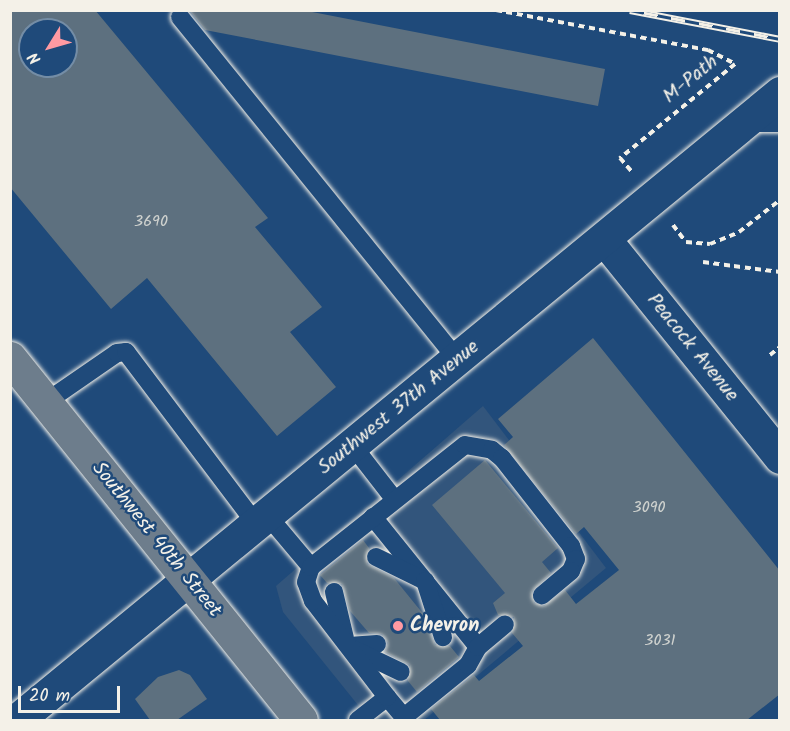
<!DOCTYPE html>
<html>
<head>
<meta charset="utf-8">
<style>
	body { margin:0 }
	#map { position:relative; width:790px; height:731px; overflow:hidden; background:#1f4a7a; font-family:Kalam,sans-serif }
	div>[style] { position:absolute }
	.built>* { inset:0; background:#32557c }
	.building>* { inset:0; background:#5d707f }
	.path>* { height:4px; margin-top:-2px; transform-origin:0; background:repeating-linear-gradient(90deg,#f4f1e8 0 6px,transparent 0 10.5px) }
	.roads { filter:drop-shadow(0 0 2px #f4f1e8) drop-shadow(0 0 2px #f4f1e8) }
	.lane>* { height:18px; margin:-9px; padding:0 9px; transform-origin:9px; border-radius:9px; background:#1f4a7a }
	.street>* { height:33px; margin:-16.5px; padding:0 16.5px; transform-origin:16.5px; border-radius:16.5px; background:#1f4a7a }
	.secondary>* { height:33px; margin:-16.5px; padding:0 16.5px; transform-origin:16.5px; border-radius:16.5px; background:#1f4a7a }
	.primary>* { height:33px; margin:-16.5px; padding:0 16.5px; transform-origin:16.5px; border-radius:16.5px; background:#6d7d8c }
	.rail>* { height:7px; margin-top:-3.5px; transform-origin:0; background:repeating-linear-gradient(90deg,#1f4a7a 0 14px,#f4f1e8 0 28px); box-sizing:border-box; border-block:2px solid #f4f1e8 }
	.dots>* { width:16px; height:16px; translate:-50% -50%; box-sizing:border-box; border:3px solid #1f4a7a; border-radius:50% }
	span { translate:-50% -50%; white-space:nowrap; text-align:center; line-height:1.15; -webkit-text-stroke:5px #1f4a7a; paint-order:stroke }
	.number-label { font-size:16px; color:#ced1ce }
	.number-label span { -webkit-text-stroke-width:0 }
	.street-label { font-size:20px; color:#f4f1e8 }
	.poi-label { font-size:20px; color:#f4f1e8; font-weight:700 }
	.left { translate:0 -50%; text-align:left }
	.frame { position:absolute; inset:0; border:12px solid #f4f1e8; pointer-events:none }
	.north { position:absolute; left:18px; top:18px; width:60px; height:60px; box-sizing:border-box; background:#1f4a7a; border:2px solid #748da6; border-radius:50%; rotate:233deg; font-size:16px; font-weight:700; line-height:24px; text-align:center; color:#f4f1e8 }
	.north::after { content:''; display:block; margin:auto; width:21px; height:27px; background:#ff9aa2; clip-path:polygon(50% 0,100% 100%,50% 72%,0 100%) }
	.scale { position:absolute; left:18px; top:686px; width:102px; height:27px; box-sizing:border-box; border:3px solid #f4f1e8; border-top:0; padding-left:8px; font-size:18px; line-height:21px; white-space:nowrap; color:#f4f1e8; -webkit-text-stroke:4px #1f4a7a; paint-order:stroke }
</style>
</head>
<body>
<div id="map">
	<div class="built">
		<i style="clip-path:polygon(483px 406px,606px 568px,424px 720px,370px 720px,283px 612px,276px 586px)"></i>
	</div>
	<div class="building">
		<i style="clip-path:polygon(evenodd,10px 10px,95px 10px,268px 218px,255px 227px,322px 307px,290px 332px,336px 387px,277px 436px,147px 278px,111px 309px,10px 187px,10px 10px,30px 30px,66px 30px,66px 66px,30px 66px,30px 30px)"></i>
		<i style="clip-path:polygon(189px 10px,302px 10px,605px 69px,598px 106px,205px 30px)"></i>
		<i style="clip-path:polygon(593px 338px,780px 571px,780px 694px,747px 720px,440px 720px,431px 709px,474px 675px,479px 681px,523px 646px,512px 633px,514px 617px,498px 615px,493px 603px,505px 593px,432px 505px,485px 460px,558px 548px,542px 562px,551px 573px,532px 591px,534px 603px,544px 606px,565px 590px,576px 604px,619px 570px,584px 527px,576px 534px,504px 445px,513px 437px,498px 419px)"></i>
		<i style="clip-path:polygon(363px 540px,369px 548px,367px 564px,394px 578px,424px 615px,435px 645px,450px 646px,459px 657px,417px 692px,408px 681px,410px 665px,385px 652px,388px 643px,382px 634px,369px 633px,350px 611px,342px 584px,327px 583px,320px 575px)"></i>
		<i style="clip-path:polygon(179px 670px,190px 675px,207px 699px,177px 720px,150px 720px,135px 699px,158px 677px)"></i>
	</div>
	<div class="path">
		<i style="left:496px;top:10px;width:216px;rotate:10.7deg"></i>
		<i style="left:708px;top:50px;width:30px;rotate:27deg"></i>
		<i style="left:735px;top:64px;width:149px;rotate:140.7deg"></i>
		<i style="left:620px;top:158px;width:18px;rotate:49deg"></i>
		<i style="left:673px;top:225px;width:21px;rotate:53deg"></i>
		<i style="left:686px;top:242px;width:24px;rotate:5deg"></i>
		<i style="left:710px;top:244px;width:31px;rotate:-22deg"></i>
		<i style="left:739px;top:232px;width:52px;rotate:-38deg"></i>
		<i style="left:703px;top:262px;width:78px;rotate:7.4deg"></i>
		<i style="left:770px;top:355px;width:13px;rotate:-39deg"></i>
	</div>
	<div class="roads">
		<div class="lane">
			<i style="left:180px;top:17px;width:442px;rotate:51deg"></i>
			<i style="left:746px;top:123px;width:34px"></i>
			<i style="left:46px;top:402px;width:86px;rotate:-34.6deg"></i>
			<i style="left:117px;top:353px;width:9px;rotate:-6deg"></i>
			<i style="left:126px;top:352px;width:217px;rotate:52.9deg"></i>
			<i style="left:353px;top:446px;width:68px;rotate:52.1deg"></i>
			<i style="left:268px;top:516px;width:67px;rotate:49.9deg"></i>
			<i style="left:373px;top:517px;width:167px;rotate:51.1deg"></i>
			<i style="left:376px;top:557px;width:55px;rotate:26.1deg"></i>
			<i style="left:425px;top:581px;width:59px;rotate:72.2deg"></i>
			<i style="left:334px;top:592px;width:47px;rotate:76.6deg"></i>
			<i style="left:349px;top:646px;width:28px;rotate:-4deg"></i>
			<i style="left:351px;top:648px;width:55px;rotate:25.6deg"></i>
			<i style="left:387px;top:697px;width:26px;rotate:50deg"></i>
			<i style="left:404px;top:717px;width:82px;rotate:-39.1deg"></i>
			<i style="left:468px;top:665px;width:21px;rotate:-61deg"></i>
			<i style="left:478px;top:647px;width:35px;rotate:-40deg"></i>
			<i style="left:358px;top:720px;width:37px;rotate:-38deg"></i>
			<i style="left:387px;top:697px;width:121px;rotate:-127.6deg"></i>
			<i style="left:313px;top:601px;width:20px;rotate:-110deg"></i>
			<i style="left:306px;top:582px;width:16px;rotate:-72deg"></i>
			<i style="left:311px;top:567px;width:196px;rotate:-38.4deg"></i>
			<i style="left:465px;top:445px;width:27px;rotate:10deg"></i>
			<i style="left:492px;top:450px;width:13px;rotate:39deg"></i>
			<i style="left:502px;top:458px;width:112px;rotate:51.9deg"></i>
			<i style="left:571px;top:546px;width:14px;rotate:69deg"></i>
			<i style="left:576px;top:559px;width:13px;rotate:113deg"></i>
			<i style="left:571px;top:571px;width:38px;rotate:140deg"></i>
		</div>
		<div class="street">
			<i style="left:605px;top:240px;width:279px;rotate:51.1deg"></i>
		</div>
		<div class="secondary">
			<i style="left:17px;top:720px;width:988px;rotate:-39.41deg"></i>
		</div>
		<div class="primary">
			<i style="left:10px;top:358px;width:464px;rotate:51.2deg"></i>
		</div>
	</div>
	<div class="rail">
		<i style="left:630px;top:10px;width:153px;rotate:10.9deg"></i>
	</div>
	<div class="dots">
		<i style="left:398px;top:626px;background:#ff9aa2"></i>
	</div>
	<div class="number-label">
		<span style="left:151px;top:222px">3690</span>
		<span style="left:649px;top:508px">3090</span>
		<span style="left:660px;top:641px">3031</span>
	</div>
	<div class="street-label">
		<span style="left:691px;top:80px;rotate:-39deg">M-Path</span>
		<span style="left:692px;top:348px;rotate:51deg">Peacock Avenue</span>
		<span style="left:399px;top:408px;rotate:-39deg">Southwest 37th Avenue</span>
		<span style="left:156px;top:540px;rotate:51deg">Southwest 40th Street</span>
	</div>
	<div class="poi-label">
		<span class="left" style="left:410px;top:626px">Chevron</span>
	</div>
	<div class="frame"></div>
	<div class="north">N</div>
	<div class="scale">20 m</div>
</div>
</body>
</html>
